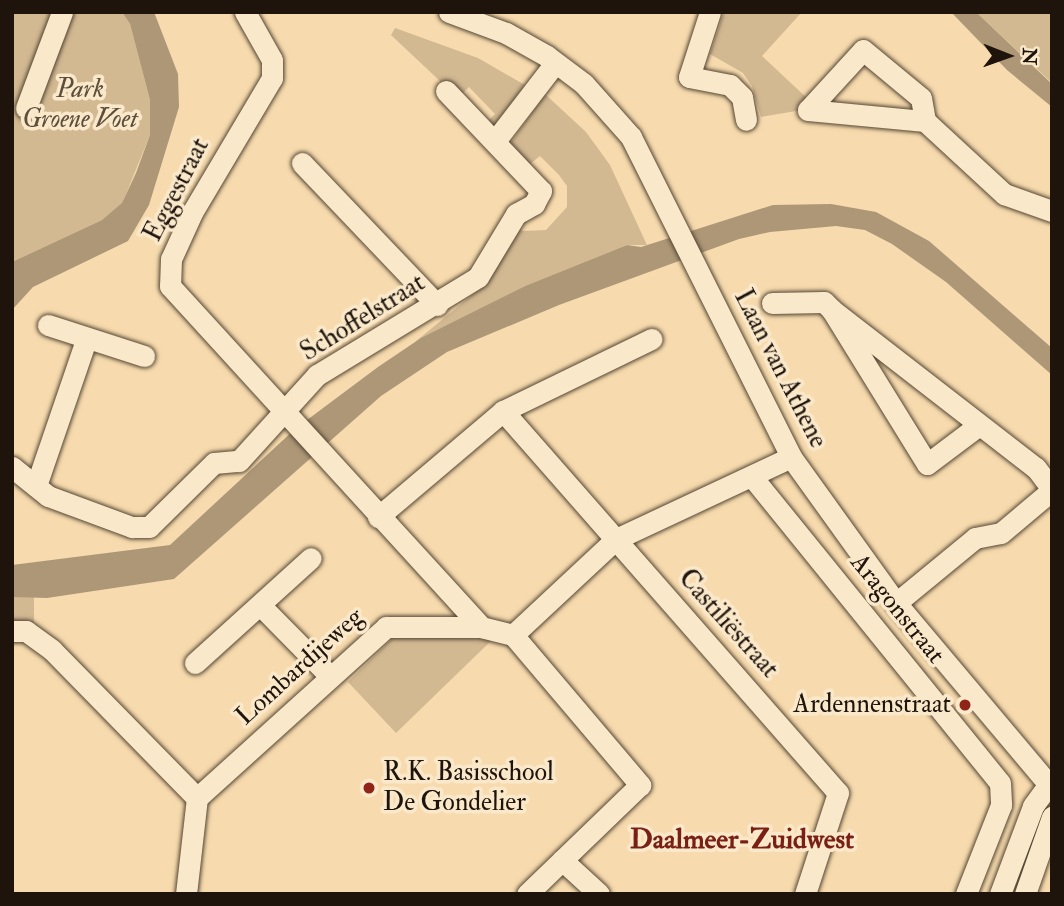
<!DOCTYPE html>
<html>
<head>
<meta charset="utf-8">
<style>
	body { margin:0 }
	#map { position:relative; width:1064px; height:906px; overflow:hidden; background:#f7dbae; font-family:"IM FELL Double Pica",serif }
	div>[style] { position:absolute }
	.green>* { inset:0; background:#d2b992; transform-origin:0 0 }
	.water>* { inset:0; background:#ad9777 }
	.roads { filter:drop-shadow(0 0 2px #544634) drop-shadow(0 0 2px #544634) }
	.minor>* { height:21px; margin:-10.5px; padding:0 10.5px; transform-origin:10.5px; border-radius:10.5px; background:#fae8ca }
	.dots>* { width:19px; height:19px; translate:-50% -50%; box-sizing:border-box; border:4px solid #fae8ca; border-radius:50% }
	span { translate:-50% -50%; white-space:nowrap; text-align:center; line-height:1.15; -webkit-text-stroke:7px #fae8ca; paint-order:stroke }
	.park-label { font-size:26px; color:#5d4e3b; font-style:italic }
	.street-label { font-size:26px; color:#1e140c }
	.poi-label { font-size:26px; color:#1e140c }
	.right { translate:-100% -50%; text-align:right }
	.left { translate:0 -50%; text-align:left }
	.neighbourhood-label { font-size:28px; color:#7a1f14; font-weight:700 }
	.frame { position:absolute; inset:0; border:14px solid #1e140c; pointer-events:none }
	.north { position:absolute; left:973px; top:21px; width:70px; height:70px; -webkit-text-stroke:5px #fae8ca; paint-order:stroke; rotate:91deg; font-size:19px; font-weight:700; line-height:28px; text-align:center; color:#1e140c }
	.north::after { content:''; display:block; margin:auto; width:24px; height:32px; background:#1e140c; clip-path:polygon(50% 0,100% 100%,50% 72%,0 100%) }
</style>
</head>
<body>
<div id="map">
	<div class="green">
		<i style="clip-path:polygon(12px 12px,122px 12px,130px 24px,150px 100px,150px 135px,122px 204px,102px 220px,12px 262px)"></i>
		<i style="clip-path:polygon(724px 12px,802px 12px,762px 56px,808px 99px,802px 110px,761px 117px,752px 86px,743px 73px,710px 54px)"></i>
		<i style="clip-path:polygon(976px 12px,1052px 12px,1052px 84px,1052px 83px)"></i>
		<i style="clip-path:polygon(395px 28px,478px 58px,525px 85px,494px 129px,487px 122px,495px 114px,469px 87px,458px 98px,391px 35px)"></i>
		<i style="clip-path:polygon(545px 94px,586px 132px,610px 165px,647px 245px,627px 245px,525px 286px,415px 342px,483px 286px,516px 226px,523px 231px,546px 230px,567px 207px,567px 186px,559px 175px,540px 156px,530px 164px,510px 144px)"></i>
		<i style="left:12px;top:597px;width:22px;height:30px"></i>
		<i style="clip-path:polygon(395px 636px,493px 639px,396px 733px,348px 682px)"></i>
	</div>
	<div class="water">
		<i style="clip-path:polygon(122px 12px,154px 12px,178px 74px,179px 107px,149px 205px,128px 241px,33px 287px,12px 310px,12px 262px,102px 220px,122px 203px,136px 173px,150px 135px,150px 100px,130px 24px)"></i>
		<i style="clip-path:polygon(951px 12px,976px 12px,1052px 84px,1052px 107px,1007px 70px)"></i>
		<i style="clip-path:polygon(831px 204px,876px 212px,929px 241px,1052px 348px,1052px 375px,946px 282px,892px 244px,865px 230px,836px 226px,770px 232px,739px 239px,559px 305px,447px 352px,381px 396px,174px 579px,47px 598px,12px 597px,12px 565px,170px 545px,295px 429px,378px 367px,421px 338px,525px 286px,627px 245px,641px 247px,773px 205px)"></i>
	</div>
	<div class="roads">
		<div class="minor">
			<i style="left:245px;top:12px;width:55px;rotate:60.6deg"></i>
			<i style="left:272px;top:60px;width:18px;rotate:90deg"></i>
			<i style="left:272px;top:78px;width:157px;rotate:120.7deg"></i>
			<i style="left:192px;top:213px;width:51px;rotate:114.5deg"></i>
			<i style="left:171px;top:259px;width:27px;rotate:92deg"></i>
			<i style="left:170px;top:286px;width:462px;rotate:47.6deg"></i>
			<i style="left:449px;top:12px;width:61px;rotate:20.2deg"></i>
			<i style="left:506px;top:33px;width:47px;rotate:29.3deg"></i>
			<i style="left:547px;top:56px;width:46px;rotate:37.1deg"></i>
			<i style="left:584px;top:84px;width:71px;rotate:48.4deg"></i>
			<i style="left:631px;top:137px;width:358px;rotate:63.4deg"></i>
			<i style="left:791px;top:457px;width:180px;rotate:54.3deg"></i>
			<i style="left:896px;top:603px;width:242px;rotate:49.9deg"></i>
			<i style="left:710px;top:12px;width:68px;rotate:107.9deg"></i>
			<i style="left:689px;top:77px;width:42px;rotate:11deg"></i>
			<i style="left:730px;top:85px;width:17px;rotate:45deg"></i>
			<i style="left:742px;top:97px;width:23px;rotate:80deg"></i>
			<i style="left:26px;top:108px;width:103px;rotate:-69.4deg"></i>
			<i style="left:808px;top:110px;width:81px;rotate:-47.5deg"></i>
			<i style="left:863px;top:50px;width:75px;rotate:39.6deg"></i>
			<i style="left:921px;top:98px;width:23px;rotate:80deg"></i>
			<i style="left:925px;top:121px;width:108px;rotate:42.7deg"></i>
			<i style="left:1004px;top:194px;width:51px;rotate:19.5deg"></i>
			<i style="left:808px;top:110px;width:118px;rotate:5.4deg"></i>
			<i style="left:495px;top:141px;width:98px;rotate:-52.4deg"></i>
			<i style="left:302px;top:163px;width:196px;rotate:46.4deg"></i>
			<i style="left:772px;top:303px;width:52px;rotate:-1.1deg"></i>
			<i style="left:824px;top:302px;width:11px;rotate:45deg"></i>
			<i style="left:48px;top:325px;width:101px;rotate:17.9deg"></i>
			<i style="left:503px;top:411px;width:508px;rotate:48.75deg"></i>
			<i style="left:838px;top:793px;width:106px;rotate:108.1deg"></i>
			<i style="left:979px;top:425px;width:65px;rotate:143.1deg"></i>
			<i style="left:927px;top:464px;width:181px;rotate:-121.7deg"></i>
			<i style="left:832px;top:310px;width:258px;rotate:37.8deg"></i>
			<i style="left:1036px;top:468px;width:26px;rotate:53deg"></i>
			<i style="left:12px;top:467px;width:46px;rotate:38.9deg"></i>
			<i style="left:48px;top:496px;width:90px;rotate:20.3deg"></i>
			<i style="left:132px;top:527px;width:17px"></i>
			<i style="left:149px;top:527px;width:91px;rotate:-44.6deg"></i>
			<i style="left:214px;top:463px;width:25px;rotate:-5deg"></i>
			<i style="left:239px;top:461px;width:116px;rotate:-47.8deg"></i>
			<i style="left:317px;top:375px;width:188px;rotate:-31.3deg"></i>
			<i style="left:478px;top:277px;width:74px;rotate:-58.9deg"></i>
			<i style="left:516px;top:214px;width:21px;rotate:-29deg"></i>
			<i style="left:534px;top:204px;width:15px;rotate:-62deg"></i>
			<i style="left:541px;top:191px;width:138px;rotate:-133.5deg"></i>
			<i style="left:753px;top:478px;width:392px;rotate:51deg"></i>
			<i style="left:1000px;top:783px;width:22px;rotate:87deg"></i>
			<i style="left:1001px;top:805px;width:96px;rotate:111.5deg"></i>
			<i style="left:36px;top:486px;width:154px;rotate:-71.1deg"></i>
			<i style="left:378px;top:517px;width:164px;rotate:-40.3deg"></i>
			<i style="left:503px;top:411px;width:165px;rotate:-25.9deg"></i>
			<i style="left:896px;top:603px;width:102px;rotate:-39.4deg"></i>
			<i style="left:975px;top:538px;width:26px;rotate:-11deg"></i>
			<i style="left:1001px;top:533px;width:67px;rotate:-40.1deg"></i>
			<i style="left:260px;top:605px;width:98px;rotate:45.4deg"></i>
			<i style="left:12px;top:631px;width:14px"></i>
			<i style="left:26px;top:631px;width:32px;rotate:36deg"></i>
			<i style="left:52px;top:650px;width:207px;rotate:45.6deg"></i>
			<i style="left:513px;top:635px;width:197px;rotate:49.7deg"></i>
			<i style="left:640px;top:785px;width:157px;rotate:136deg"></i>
			<i style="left:195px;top:663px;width:156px;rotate:-42.2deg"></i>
			<i style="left:562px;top:860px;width:50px;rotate:42.6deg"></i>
			<i style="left:186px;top:894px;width:97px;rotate:-83.5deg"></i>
			<i style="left:197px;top:798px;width:255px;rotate:-42.1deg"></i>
			<i style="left:386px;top:627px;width:95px"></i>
			<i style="left:481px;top:627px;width:33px;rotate:14deg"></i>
			<i style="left:513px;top:635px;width:141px;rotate:-43deg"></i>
			<i style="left:616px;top:539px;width:193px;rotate:-25.1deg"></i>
			<i style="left:1000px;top:894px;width:94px;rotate:-69.4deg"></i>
			<i style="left:1033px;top:806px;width:32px;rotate:-54deg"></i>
			<i style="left:1025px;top:894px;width:82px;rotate:-70.7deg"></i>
		</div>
	</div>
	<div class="dots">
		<i style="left:965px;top:705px;background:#8f2418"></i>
		<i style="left:369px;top:788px;background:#8f2418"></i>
	</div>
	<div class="park-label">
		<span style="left:80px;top:105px">Park<br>Groene Voet</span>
	</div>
	<div class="street-label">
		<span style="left:177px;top:190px;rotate:-63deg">Eggestraat</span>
		<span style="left:363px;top:318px;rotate:-32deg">Schoffelstraat</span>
		<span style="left:780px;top:369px;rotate:63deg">Laan van Athene</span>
		<span style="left:897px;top:609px;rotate:51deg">Aragonstraat</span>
		<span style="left:728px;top:624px;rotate:48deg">Castiliëstraat</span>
		<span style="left:300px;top:667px;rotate:-42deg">Lombardijeweg</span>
	</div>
	<div class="poi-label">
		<span class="right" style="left:951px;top:705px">Ardennenstraat</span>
		<span class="left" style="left:383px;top:788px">R.K. Basisschool<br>De Gondelier</span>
	</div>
	<div class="neighbourhood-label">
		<span style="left:742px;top:840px">Daalmeer-Zuidwest</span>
	</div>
	<div class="frame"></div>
	<div class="north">N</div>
</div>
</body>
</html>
